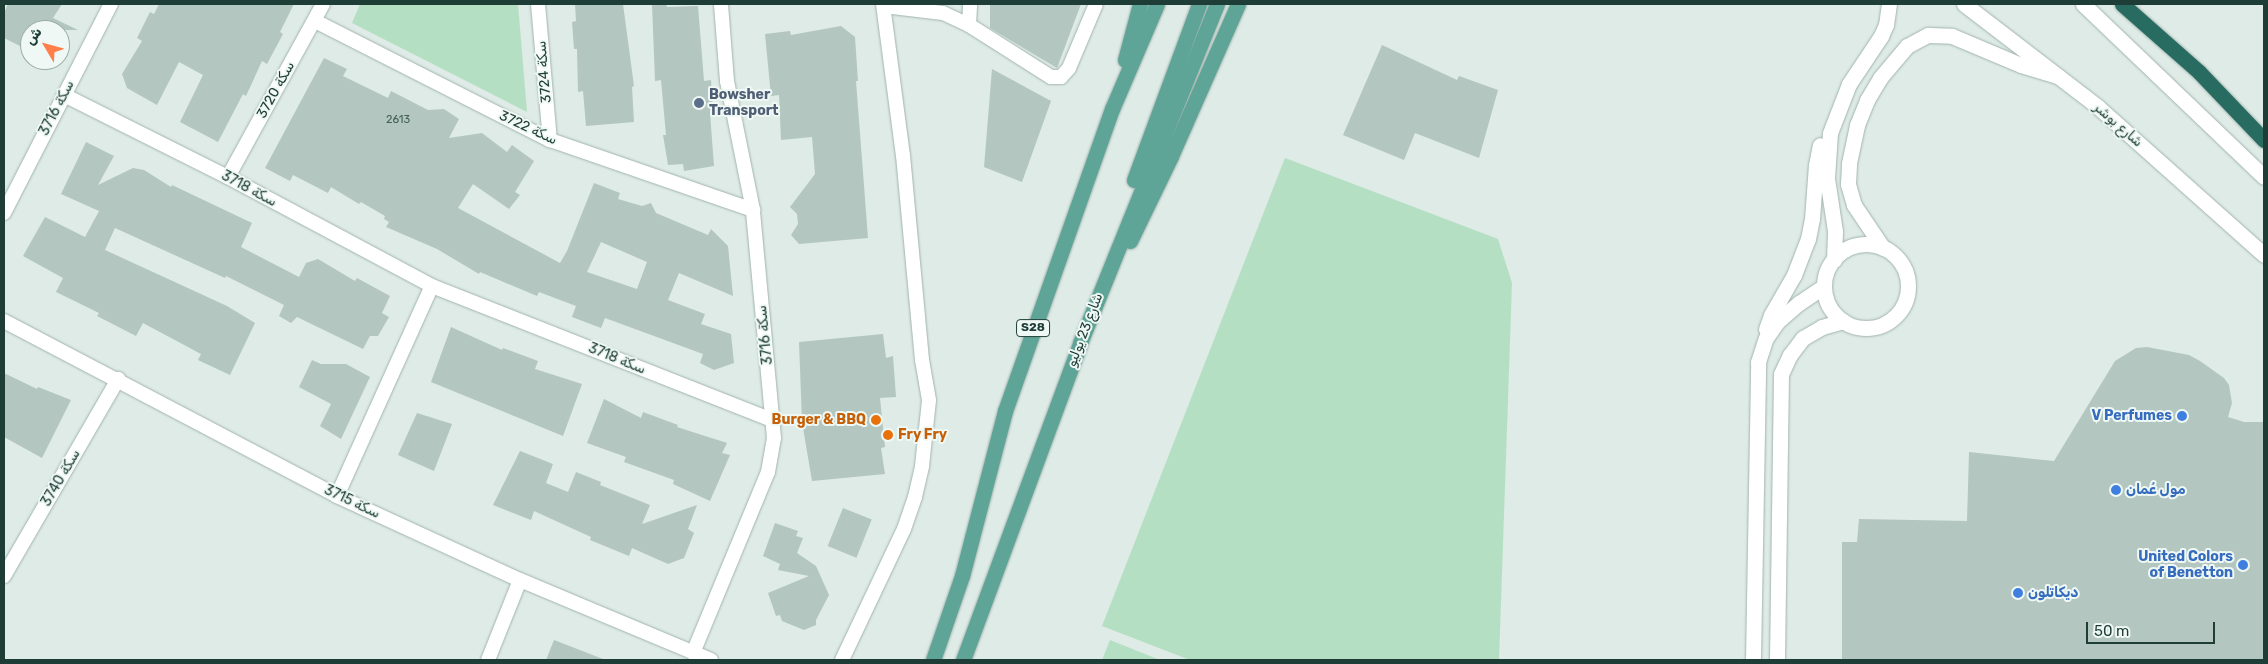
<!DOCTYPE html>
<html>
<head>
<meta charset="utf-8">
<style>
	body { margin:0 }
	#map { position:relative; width:2268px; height:664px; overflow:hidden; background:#deebe6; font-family:Rubik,"Noto Sans Arabic",sans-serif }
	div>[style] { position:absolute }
	.green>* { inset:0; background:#b5dfc2 }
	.building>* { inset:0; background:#b3c6bf; transform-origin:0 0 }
	.roads { filter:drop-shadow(0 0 1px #a1b3ae) drop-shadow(0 0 1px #a1b3ae) }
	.minor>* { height:14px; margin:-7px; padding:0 7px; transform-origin:7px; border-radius:7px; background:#fff }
	.tertiary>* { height:15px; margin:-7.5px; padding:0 7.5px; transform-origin:7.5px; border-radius:7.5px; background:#fff }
	.tertiary>.ring { margin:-7.5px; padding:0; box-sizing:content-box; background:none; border:15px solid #fff; border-radius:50% }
	.secondary>* { height:15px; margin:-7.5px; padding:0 7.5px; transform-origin:7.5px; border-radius:7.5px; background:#fff }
	.primary>* { height:15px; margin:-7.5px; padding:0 7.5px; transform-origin:7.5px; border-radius:7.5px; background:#5ea597 }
	.motorway>* { height:15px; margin:-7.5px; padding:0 7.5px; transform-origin:7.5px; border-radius:7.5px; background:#276b61 }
	.dots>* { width:14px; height:14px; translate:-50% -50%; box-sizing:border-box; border:2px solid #eff8f4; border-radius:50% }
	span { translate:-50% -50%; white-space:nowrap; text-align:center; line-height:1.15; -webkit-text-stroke:4px #eff8f4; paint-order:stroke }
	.number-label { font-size:11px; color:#435f58 }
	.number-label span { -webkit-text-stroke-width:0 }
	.shield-label span { padding:1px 4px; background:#eff8f4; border:1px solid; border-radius:4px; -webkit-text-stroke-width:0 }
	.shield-label { font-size:12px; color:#1e3d36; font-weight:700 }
	.street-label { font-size:14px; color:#1e3d36 }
	.service-label { font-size:14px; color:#4e5e75; font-weight:700 }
	.left { translate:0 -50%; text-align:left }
	.shop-label { font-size:14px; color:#366cbe; font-weight:700 }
	.right { translate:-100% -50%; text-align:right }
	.food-label { font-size:14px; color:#c56008; font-weight:700 }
	.frame { position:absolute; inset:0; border:5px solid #1e3d36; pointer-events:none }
	.north { position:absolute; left:20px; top:20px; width:50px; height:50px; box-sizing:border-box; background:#eff8f4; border:1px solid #9bada8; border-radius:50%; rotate:307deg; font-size:14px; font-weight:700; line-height:20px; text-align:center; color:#1e3d36 }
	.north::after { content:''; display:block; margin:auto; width:18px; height:22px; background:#ff7e49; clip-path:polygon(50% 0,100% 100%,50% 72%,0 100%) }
	.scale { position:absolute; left:2086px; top:622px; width:129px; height:22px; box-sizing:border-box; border:2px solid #1e3d36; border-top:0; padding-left:6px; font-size:15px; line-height:18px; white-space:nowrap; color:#1e3d36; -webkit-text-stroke:4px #eff8f4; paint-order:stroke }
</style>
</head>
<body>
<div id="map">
	<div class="green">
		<i style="clip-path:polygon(360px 4px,518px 4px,527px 112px,352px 23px)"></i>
		<i style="clip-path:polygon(1285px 158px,1498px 239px,1512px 283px,1499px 660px,1190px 660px,1102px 626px)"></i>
		<i style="clip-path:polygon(1110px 640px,1160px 660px,1102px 660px)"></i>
	</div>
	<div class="building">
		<i style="clip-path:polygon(8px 4px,62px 4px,53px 18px,78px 30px,30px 30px,30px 51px,4px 38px,4px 13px)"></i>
		<i style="clip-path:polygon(159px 4px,294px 4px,280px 32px,283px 34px,267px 64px,262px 61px,246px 96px,243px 94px,218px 142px,180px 122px,203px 75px,179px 62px,157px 105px,127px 88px,122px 74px,142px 41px,137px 38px,150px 12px,154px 14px)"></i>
		<i style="clip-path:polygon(575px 4px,623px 4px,634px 86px,632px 87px,634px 122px,586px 126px,583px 91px,578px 92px,577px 49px,574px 49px,572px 22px,576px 21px)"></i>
		<i style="clip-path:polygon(652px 4px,666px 4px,667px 7px,698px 6px,704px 81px,711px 80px,713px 113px,710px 113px,714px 166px,684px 171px,683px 164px,668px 165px,663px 135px,666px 135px,661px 80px,655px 81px)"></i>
		<i style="clip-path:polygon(990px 4px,1081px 4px,1057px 68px,990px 28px)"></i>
		<i style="clip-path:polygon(841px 26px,855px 37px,858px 81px,856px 81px,868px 238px,799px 244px,791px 235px,798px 224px,797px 214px,790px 207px,815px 174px,812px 137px,781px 140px,779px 95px,771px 96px,765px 34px,790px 31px,791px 35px)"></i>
		<i style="clip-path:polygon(1382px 45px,1457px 80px,1459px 76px,1498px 90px,1479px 158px,1415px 133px,1404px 160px,1343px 135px)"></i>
		<i style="clip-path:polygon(evenodd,324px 58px,347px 69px,343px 76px,388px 98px,391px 91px,428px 110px,444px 109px,459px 119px,449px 138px,482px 133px,507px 152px,512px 145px,534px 161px,515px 192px,520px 195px,509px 209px,473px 184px,458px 208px,560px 263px,567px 251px,594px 183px,620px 193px,618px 199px,642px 206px,651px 203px,656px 213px,708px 235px,711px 229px,728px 246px,733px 296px,679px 273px,668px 300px,705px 314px,701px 324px,731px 334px,734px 363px,714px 370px,700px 363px,703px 354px,605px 318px,601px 328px,572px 317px,576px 306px,539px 292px,537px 296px,480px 272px,479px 274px,437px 249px,386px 227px,389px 222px,384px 219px,385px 216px,361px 202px,359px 204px,331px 187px,328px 193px,293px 175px,290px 181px,265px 168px,324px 58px,601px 242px,647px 262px,637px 289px,587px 272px,601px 242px)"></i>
		<i style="clip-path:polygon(992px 69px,1051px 101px,1022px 182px,984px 167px)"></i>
		<i style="clip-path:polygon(86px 142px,114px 156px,98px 185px,133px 168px,144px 170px,171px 187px,172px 185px,252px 223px,241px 247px,299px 277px,306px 263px,318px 259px,355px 281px,357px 278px,390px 296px,382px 313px,389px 317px,378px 336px,370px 336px,363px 349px,297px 317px,291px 323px,279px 316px,284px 305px,226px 276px,225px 278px,115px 228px,105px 250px,227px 306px,255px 323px,230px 375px,198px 360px,201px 354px,143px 323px,136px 336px,97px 316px,99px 313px,56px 292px,63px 278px,23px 256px,45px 217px,85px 237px,99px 211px,61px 194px)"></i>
		<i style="clip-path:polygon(451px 327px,502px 350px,503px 348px,538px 361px,535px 369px,582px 384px,563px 436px,431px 382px)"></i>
		<i style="clip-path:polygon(883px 334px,886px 358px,893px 356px,896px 397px,880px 398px,885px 447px,881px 448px,885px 474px,812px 481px,802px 422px,799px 342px)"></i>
		<i style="clip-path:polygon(2147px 347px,2189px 355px,2200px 361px,2224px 378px,2229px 385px,2232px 403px,2228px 417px,2244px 422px,2264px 422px,2264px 660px,1842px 660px,1842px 542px,1857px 542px,1859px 519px,1967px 521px,1969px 452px,2054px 461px,2115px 361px,2136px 348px)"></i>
		<i style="clip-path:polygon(312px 360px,321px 364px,346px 364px,370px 377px,341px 439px,320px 426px,331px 404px,299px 387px)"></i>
		<i style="clip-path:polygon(4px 373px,37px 389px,38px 387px,71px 400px,42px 458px,4px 437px)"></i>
		<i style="clip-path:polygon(604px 399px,641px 418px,643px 412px,678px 425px,677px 427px,727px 443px,722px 453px,730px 455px,710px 501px,673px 484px,674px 480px,624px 462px,626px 457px,587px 443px)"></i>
		<i style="clip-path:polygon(417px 413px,452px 424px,434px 471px,398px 455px)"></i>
		<i style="clip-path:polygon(520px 451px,553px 464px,546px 483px,568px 492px,576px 472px,601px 482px,600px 485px,650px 505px,642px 524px,697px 505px,688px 529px,694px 533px,684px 558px,668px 564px,632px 548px,629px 556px,590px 540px,591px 537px,534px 511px,531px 520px,493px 505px)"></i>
		<i style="left:843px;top:508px;width:31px;height:41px;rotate:22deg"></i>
		<i style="clip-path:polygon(775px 523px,798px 531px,796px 536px,803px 538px,797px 553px,816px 566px,829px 595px,816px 620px,816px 625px,804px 630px,782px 621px,780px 615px,776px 616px,768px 593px,809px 576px,778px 570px,780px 564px,763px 556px)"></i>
		<i style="clip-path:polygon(554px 640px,603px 659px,603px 660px,546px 660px)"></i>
	</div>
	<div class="roads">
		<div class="minor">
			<i style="left:538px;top:4px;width:137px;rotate:85deg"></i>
			<i style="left:884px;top:6px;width:59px;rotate:6.8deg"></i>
			<i style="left:943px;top:13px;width:29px;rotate:25deg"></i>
			<i style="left:969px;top:25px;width:21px;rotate:-87deg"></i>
			<i style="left:315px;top:21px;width:263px;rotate:26.9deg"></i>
			<i style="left:550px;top:140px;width:215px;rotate:19deg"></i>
			<i style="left:969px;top:25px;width:97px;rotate:32.4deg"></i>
			<i style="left:1051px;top:77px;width:10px"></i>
			<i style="left:1061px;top:77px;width:12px;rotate:-48deg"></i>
			<i style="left:1069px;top:68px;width:69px;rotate:-67.1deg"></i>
			<i style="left:64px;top:95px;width:183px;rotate:26.6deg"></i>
			<i style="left:228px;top:177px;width:231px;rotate:28.1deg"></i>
			<i style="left:432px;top:286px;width:368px;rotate:21.5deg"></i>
			<i style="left:228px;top:177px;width:197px;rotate:-61.2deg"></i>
			<i style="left:4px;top:213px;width:235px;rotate:-62.9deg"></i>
			<i style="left:4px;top:321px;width:376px;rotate:27.7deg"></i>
			<i style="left:337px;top:496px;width:201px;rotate:24.7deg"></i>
			<i style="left:520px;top:580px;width:207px;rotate:22.7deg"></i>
			<i style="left:337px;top:496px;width:230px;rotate:-65.7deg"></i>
			<i style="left:4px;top:576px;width:228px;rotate:-59.9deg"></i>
			<i style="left:693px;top:653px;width:196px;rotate:-67.5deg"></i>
			<i style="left:768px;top:472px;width:35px;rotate:-80deg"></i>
			<i style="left:774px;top:438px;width:229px;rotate:-95.3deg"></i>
			<i style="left:753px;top:210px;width:132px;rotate:-101.4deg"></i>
			<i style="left:727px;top:81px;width:77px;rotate:-94.5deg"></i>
			<i style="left:488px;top:660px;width:86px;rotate:-68.2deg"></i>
			<i style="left:842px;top:660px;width:145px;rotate:-64.7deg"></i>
			<i style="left:904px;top:529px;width:34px;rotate:-71deg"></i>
			<i style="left:915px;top:497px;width:32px;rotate:-77deg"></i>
			<i style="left:922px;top:466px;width:66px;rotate:-83.9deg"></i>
			<i style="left:929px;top:400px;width:41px;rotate:-99.9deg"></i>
			<i style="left:922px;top:360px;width:205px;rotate:-95.3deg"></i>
			<i style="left:903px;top:156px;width:153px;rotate:-97.5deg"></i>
		</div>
		<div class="tertiary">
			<i class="ring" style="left:1824px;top:244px;width:69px;height:69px"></i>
			<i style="left:1883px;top:248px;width:52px;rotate:-124deg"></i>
			<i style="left:1854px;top:205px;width:22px;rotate:-106deg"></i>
			<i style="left:1848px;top:184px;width:21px;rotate:-87deg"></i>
			<i style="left:1849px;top:163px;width:39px;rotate:-78deg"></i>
			<i style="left:1857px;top:125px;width:27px;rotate:-68deg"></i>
			<i style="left:1867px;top:100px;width:26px;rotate:-59deg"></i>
			<i style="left:1880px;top:78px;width:42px;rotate:-49.8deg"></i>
			<i style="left:1907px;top:46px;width:24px;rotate:-28deg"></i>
			<i style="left:1928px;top:35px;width:24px;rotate:2deg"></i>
			<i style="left:1952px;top:36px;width:75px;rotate:22.8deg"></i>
			<i style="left:2021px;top:65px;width:39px;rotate:17deg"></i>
			<i style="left:1834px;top:260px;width:29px;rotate:-88deg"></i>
			<i style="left:1835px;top:231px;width:54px;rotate:-98.6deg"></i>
			<i style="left:1827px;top:178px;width:45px;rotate:-86.2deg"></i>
			<i style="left:1830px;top:133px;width:53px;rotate:-68.8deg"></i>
			<i style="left:1849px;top:84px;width:58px;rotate:-56.3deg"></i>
			<i style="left:1881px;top:36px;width:12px;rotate:-66deg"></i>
			<i style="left:1886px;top:25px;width:21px;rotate:-82deg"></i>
			<i style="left:1766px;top:329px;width:15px;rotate:-70deg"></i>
			<i style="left:1771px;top:315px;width:46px;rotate:-60.1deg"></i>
			<i style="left:1794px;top:275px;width:39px;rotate:-69deg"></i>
			<i style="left:1808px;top:239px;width:20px;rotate:-79deg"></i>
			<i style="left:1812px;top:219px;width:54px;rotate:-85.8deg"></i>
			<i style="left:1816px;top:165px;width:20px;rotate:-79deg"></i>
			<i style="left:1753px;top:660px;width:298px;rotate:-89deg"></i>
			<i style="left:1758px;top:362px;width:25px;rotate:-72deg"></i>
			<i style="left:1766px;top:338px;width:21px;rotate:-55deg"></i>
			<i style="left:1778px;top:321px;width:28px;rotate:-41deg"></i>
			<i style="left:1799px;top:303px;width:30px;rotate:-34deg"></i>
			<i style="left:1777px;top:660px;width:286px;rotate:-89.2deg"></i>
			<i style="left:1781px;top:374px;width:21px;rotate:-65deg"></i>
			<i style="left:1790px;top:355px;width:21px;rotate:-53deg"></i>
			<i style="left:1803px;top:338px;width:22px;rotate:-30deg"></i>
			<i style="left:1822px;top:327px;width:22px;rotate:-16deg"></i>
		</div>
		<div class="secondary">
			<i style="left:1964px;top:4px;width:169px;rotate:37.5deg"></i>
			<i style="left:2098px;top:107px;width:222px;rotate:41.7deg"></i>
			<i style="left:2083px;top:4px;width:250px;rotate:43.7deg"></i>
		</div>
		<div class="primary">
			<i style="left:1125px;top:60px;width:58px;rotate:-75deg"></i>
			<i style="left:1134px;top:180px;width:188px;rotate:-69.7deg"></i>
			<i style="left:1130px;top:241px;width:94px;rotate:-64.2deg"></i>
			<i style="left:1171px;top:156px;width:166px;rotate:-66.2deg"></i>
			<i style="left:933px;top:660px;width:89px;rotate:-71deg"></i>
			<i style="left:962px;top:576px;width:171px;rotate:-75.4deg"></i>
			<i style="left:1005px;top:411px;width:320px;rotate:-70.5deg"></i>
			<i style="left:1112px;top:109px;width:114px;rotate:-66.8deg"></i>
			<i style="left:963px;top:660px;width:338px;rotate:-69.7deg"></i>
			<i style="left:1080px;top:343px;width:366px;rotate:-68deg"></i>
		</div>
		<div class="motorway">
			<i style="left:2122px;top:4px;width:103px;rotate:41.4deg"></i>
			<i style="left:2199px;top:72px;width:94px;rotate:46.3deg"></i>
		</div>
	</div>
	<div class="dots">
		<i style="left:699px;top:103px;background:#5c6f8a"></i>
		<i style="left:2182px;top:416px;background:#3f7fe0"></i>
		<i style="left:876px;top:420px;background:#e8710a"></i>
		<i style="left:888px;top:435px;background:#e8710a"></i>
		<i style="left:2116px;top:490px;background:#3f7fe0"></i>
		<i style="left:2243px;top:565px;background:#3f7fe0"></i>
		<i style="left:2018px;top:593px;background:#3f7fe0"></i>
	</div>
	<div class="number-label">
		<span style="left:398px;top:120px">2613</span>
	</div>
	<div class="shield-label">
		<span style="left:1033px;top:328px">S28</span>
	</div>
	<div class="street-label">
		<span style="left:544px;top:72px;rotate:-95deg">سكة 3724</span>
		<span style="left:276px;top:90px;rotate:-61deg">سكة 3720</span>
		<span style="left:57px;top:108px;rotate:-63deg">سكة 3716</span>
		<span style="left:2118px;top:125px;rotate:41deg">شارع بوشر</span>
		<span style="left:528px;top:128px;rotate:25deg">سكة 3722</span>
		<span style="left:249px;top:189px;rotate:28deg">سكة 3718</span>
		<span style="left:1085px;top:330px;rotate:-69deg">شارع 23 يوليو</span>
		<span style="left:765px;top:335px;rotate:-96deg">سكة 3716</span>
		<span style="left:617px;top:359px;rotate:22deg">سكة 3718</span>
		<span style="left:61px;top:478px;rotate:-60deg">سكة 3740</span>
		<span style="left:352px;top:502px;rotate:25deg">سكة 3715</span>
	</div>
	<div class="service-label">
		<span class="left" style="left:709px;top:103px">Bowsher<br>Transport</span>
	</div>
	<div class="shop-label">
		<span class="right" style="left:2172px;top:416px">V Perfumes</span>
		<span class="left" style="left:2126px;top:490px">مول عُمان</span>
		<span class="right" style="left:2233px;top:565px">United Colors<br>of Benetton</span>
		<span class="left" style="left:2028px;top:593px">ديكاتلون</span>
	</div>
	<div class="food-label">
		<span class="right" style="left:866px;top:420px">Burger &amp; BBQ</span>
		<span class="left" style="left:898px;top:435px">Fry Fry</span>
	</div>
	<div class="frame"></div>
	<div class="north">ش</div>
	<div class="scale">50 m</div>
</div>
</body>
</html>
